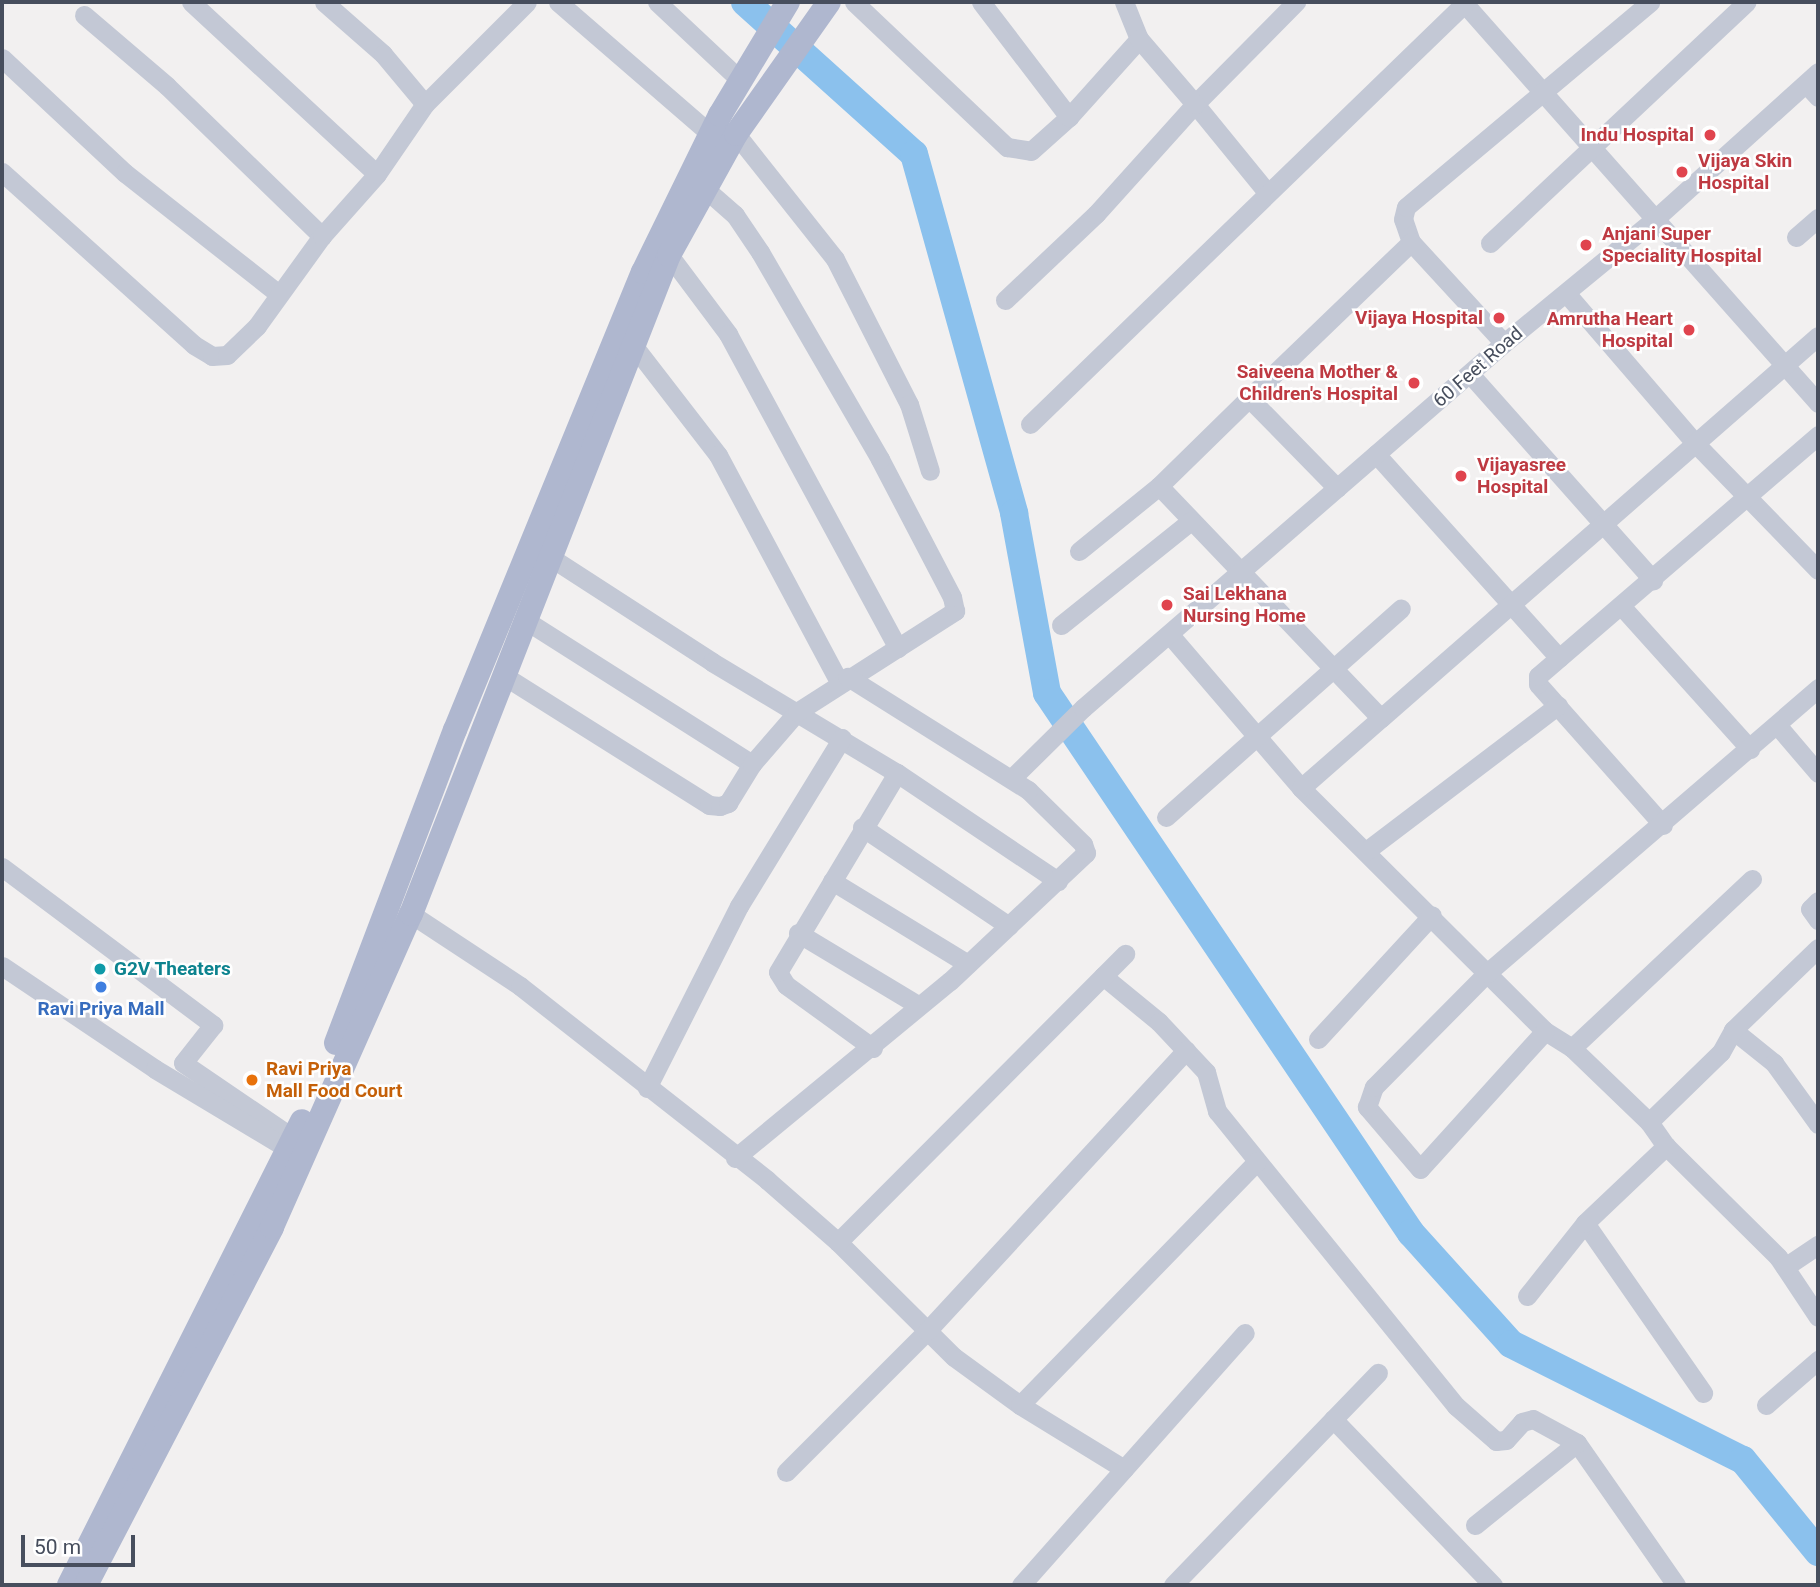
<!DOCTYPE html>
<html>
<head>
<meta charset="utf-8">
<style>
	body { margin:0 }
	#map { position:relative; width:1820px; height:1587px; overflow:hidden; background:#f2f0f0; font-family:Roboto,sans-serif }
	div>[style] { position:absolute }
	.river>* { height:28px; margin:-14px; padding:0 14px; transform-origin:14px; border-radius:14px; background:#8bc1ed }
	.minor>* { height:19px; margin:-9.5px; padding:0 9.5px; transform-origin:9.5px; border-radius:9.5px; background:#c3c8d5 }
	.major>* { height:24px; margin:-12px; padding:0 12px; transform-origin:12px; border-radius:12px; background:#afb7cf }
	.dots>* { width:19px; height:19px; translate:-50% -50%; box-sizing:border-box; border:4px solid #fff; border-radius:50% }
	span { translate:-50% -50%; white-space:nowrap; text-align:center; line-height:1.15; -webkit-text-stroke:5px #fff; paint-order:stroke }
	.health-label { font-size:19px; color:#be3a42; font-weight:700 }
	.right { translate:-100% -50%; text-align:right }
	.left { translate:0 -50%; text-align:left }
	.street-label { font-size:19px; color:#474e5d }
	.culture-label { font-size:19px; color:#0d838f; font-weight:700 }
	.shop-label { font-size:19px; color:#366cbe; font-weight:700 }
	.food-label { font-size:19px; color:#c56008; font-weight:700 }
	.frame { position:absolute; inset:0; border:4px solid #474e5d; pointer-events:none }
	.scale { position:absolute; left:21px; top:1535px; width:114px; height:32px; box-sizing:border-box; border:4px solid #474e5d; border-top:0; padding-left:9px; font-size:21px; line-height:24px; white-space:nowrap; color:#474e5d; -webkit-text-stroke:5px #fff; paint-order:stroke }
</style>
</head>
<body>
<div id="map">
	<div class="river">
		<i style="left:745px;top:2px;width:227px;rotate:42deg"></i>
		<i style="left:914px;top:154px;width:373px;rotate:74.4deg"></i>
		<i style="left:1014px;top:513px;width:183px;rotate:79.6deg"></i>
		<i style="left:1047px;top:693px;width:651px;rotate:56.02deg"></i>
		<i style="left:1411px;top:1233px;width:149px;rotate:48deg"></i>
		<i style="left:1511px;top:1344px;width:259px;rotate:26.6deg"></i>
		<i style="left:1743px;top:1460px;width:119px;rotate:50.8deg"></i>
	</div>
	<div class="minor">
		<i style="left:191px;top:2px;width:253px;rotate:42.8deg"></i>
		<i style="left:324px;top:2px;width:79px;rotate:41.4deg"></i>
		<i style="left:383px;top:54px;width:65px;rotate:50deg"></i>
		<i style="left:558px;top:2px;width:216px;rotate:40.9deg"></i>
		<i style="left:657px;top:2px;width:114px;rotate:43.2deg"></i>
		<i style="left:854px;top:2px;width:211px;rotate:43.5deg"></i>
		<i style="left:1007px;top:147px;width:24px;rotate:9deg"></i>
		<i style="left:1031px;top:151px;width:51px;rotate:-41.8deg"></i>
		<i style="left:981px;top:2px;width:145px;rotate:52.6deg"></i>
		<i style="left:1069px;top:117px;width:105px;rotate:-48.1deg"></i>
		<i style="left:1139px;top:39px;width:40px;rotate:-112deg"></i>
		<i style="left:1463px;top:2px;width:536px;rotate:48.48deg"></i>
		<i style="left:84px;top:15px;width:109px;rotate:40.5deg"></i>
		<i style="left:167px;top:86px;width:216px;rotate:44.1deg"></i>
		<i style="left:2px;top:58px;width:168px;rotate:43.1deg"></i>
		<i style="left:125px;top:173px;width:196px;rotate:38.2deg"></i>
		<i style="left:1806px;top:84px;width:18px;rotate:47deg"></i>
		<i style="left:736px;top:134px;width:159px;rotate:51.6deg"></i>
		<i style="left:835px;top:259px;width:163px;rotate:63deg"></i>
		<i style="left:909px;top:404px;width:70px;rotate:72.6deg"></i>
		<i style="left:2px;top:172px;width:258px;rotate:42deg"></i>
		<i style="left:194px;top:345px;width:21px;rotate:31deg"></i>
		<i style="left:212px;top:356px;width:15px;rotate:-4deg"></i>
		<i style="left:227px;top:355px;width:42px;rotate:-44deg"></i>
		<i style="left:257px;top:326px;width:111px;rotate:-54.2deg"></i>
		<i style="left:322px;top:236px;width:83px;rotate:-48.4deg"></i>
		<i style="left:377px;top:174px;width:85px;rotate:-55.6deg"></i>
		<i style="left:425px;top:104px;width:144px;rotate:-45deg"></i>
		<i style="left:1266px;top:191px;width:112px;rotate:-129.2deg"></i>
		<i style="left:1195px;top:104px;width:144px;rotate:-45.3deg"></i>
		<i style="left:1796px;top:237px;width:29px;rotate:-41deg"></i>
		<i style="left:1411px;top:242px;width:24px;rotate:-109deg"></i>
		<i style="left:1403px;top:219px;width:12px;rotate:-76deg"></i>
		<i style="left:1406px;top:207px;width:319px;rotate:-40deg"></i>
		<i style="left:1490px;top:243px;width:352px;rotate:-43.2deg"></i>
		<i style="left:669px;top:255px;width:99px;rotate:53.2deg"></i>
		<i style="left:728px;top:334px;width:357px;rotate:61.6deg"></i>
		<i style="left:1566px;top:293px;width:198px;rotate:49.3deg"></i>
		<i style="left:1695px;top:443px;width:177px;rotate:45.9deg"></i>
		<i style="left:1005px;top:300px;width:125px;rotate:-43.4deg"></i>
		<i style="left:1096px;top:214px;width:148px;rotate:-48deg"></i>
		<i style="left:1195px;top:104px;width:86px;rotate:-130.7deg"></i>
		<i style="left:633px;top:345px;width:139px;rotate:52.3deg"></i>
		<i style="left:718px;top:455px;width:257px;rotate:61.9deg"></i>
		<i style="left:1470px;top:374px;width:276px;rotate:48.4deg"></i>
		<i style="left:1249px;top:398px;width:225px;rotate:-43.9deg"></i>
		<i style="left:1411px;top:242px;width:137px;rotate:47.4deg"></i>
		<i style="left:1030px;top:424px;width:607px;rotate:-44.07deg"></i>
		<i style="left:1376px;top:454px;width:274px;rotate:48.1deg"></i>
		<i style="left:1159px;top:486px;width:321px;rotate:46.3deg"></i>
		<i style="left:1381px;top:718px;width:580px;rotate:-41.16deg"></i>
		<i style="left:1079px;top:551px;width:103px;rotate:-39.1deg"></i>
		<i style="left:1159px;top:486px;width:126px;rotate:-44.4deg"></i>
		<i style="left:1249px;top:398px;width:126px;rotate:45.6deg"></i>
		<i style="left:550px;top:557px;width:193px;rotate:32.9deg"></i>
		<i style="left:712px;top:662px;width:216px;rotate:31deg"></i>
		<i style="left:897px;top:773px;width:194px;rotate:33.9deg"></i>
		<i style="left:1623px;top:608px;width:190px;rotate:48deg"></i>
		<i style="left:525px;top:620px;width:269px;rotate:32.4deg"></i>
		<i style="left:1061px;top:625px;width:166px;rotate:-38.7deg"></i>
		<i style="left:1170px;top:635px;width:201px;rotate:49.4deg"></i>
		<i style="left:1301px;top:788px;width:344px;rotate:44.9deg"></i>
		<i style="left:1545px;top:1031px;width:32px;rotate:32deg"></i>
		<i style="left:1572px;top:1048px;width:107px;rotate:43.9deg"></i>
		<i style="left:1649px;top:1122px;width:29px;rotate:55deg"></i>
		<i style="left:1666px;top:1146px;width:158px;rotate:44.7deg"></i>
		<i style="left:1778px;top:1257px;width:72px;rotate:56.3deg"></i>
		<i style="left:506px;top:677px;width:240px;rotate:32.2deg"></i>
		<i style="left:709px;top:805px;width:11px;rotate:5deg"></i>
		<i style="left:720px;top:806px;width:9px;rotate:-21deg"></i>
		<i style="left:728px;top:803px;width:46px;rotate:-58.4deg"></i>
		<i style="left:752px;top:764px;width:69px;rotate:-49.1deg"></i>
		<i style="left:797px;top:712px;width:188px;rotate:-32.6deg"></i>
		<i style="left:955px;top:611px;width:14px;rotate:-102deg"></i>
		<i style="left:952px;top:597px;width:156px;rotate:-117.6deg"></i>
		<i style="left:880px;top:459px;width:239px;rotate:-120.1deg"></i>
		<i style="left:760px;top:252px;width:45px;rotate:-124deg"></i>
		<i style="left:735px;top:215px;width:43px;rotate:-138.8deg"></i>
		<i style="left:1777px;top:725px;width:63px;rotate:49.5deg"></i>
		<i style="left:1012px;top:778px;width:100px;rotate:-44.6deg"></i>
		<i style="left:1083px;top:708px;width:557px;rotate:-40.92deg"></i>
		<i style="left:1504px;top:343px;width:197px;rotate:-39.4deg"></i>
		<i style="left:1656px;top:218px;width:218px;rotate:-42deg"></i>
		<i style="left:1301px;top:788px;width:106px;rotate:-41.2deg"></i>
		<i style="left:1166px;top:817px;width:314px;rotate:-41.6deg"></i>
		<i style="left:1663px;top:825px;width:188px;rotate:-131.6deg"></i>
		<i style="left:1538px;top:684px;width:8px;rotate:-90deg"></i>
		<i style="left:1538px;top:676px;width:369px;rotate:-40.7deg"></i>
		<i style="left:862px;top:827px;width:177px;rotate:34deg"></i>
		<i style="left:1366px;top:851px;width:241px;rotate:-37.2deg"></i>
		<i style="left:2px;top:867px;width:264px;rotate:36.8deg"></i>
		<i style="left:213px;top:1025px;width:48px;rotate:128.3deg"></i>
		<i style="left:183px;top:1063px;width:133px;rotate:34.3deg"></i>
		<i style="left:832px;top:881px;width:159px;rotate:31.4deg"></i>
		<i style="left:1818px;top:901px;width:11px;rotate:135deg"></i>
		<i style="left:1810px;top:909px;width:14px;rotate:54deg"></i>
		<i style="left:411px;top:914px;width:131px;rotate:33.4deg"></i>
		<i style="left:520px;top:986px;width:314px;rotate:38.1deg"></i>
		<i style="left:767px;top:1180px;width:94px;rotate:41.1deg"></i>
		<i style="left:838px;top:1242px;width:163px;rotate:44.8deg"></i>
		<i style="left:954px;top:1357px;width:82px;rotate:36deg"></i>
		<i style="left:1020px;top:1405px;width:122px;rotate:31.6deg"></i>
		<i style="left:798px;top:933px;width:140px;rotate:31deg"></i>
		<i style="left:2px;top:966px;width:184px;rotate:33.9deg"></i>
		<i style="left:155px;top:1069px;width:155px;rotate:31deg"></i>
		<i style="left:1103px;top:976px;width:72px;rotate:39.4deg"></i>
		<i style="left:1159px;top:1022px;width:69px;rotate:46.8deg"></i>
		<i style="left:1206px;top:1072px;width:41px;rotate:74.2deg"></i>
		<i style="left:1217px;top:1111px;width:380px;rotate:51deg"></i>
		<i style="left:1456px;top:1406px;width:53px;rotate:41.2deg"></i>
		<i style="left:1496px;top:1441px;width:10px;rotate:-6deg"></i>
		<i style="left:1506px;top:1440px;width:24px;rotate:-48deg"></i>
		<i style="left:1522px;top:1422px;width:11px;rotate:-15deg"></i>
		<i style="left:1533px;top:1419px;width:50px;rotate:28.6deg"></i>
		<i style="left:1577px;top:1443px;width:173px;rotate:55.1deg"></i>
		<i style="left:1733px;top:1030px;width:53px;rotate:38.8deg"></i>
		<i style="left:1774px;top:1063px;width:75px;rotate:54.2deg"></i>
		<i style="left:1545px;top:1031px;width:186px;rotate:132.2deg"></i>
		<i style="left:1420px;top:1169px;width:82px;rotate:-130.5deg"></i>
		<i style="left:1367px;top:1107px;width:21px;rotate:-71deg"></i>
		<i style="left:1374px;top:1087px;width:161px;rotate:-45.3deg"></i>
		<i style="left:1487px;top:973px;width:437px;rotate:-40.7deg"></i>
		<i style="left:1318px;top:1039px;width:168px;rotate:-47.4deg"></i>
		<i style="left:873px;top:1048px;width:107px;rotate:-144.1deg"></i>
		<i style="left:786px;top:985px;width:15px;rotate:-122deg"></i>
		<i style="left:778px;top:972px;width:232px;rotate:-59.1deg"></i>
		<i style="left:1572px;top:1048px;width:247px;rotate:-43.2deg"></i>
		<i style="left:647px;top:1088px;width:204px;rotate:-63.2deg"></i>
		<i style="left:739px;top:906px;width:197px;rotate:-58.5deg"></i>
		<i style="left:1649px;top:1122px;width:100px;rotate:-44.2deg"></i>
		<i style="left:1721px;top:1052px;width:25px;rotate:-61deg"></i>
		<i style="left:1733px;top:1030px;width:118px;rotate:-44deg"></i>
		<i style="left:735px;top:1158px;width:278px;rotate:-39.5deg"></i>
		<i style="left:950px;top:981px;width:187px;rotate:-43.3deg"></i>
		<i style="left:1086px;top:853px;width:9px;rotate:-108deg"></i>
		<i style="left:1083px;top:844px;width:77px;rotate:-135.5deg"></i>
		<i style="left:1028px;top:790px;width:213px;rotate:-147.9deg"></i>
		<i style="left:1585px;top:1223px;width:207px;rotate:55.2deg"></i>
		<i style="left:838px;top:1242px;width:407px;rotate:-45.1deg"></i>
		<i style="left:1785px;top:1267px;width:40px;rotate:-34deg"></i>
		<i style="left:1527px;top:1296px;width:93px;rotate:-51.5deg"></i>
		<i style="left:1585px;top:1223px;width:112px;rotate:-43.5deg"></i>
		<i style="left:1020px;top:1405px;width:340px;rotate:-45.8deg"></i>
		<i style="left:1766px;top:1405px;width:69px;rotate:-40.9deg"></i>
		<i style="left:1333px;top:1419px;width:231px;rotate:46.1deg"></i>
		<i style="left:786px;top:1472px;width:199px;rotate:-45deg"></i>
		<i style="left:927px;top:1331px;width:382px;rotate:-47.3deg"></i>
		<i style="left:1475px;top:1525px;width:131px;rotate:-38.8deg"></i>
		<i style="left:1021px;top:1585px;width:337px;rotate:-48.4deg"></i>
		<i style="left:1173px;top:1585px;width:295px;rotate:-46deg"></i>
	</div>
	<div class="major">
		<i style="left:336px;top:1043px;width:335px;rotate:-69.2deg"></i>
		<i style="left:455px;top:730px;width:495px;rotate:-67.7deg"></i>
		<i style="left:643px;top:272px;width:175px;rotate:-63.9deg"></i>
		<i style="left:720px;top:115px;width:132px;rotate:-59deg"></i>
		<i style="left:69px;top:1585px;width:519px;rotate:-63.34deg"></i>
		<i style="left:86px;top:1585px;width:403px;rotate:-62.5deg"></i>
		<i style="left:272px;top:1227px;width:342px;rotate:-66.1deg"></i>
		<i style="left:411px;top:914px;width:708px;rotate:-68.62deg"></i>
		<i style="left:669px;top:255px;width:138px;rotate:-61deg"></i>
		<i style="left:736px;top:134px;width:161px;rotate:-54.8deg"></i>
	</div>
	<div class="dots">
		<i style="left:1710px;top:135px;background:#e0444e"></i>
		<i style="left:1682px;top:172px;background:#e0444e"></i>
		<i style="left:1586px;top:245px;background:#e0444e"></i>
		<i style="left:1499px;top:318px;background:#e0444e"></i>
		<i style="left:1689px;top:330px;background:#e0444e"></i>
		<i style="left:1414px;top:383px;background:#e0444e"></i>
		<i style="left:1461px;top:476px;background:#e0444e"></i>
		<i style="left:1167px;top:605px;background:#e0444e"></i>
		<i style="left:100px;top:969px;background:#0f9aa8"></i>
		<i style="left:101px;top:987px;background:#3f7fe0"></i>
		<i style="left:252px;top:1080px;background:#e8710a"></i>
	</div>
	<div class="health-label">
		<span class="right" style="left:1694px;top:135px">Indu Hospital</span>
		<span class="left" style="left:1698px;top:172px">Vijaya Skin<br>Hospital</span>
		<span class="left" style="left:1602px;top:245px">Anjani Super<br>Speciality Hospital</span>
		<span class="right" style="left:1483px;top:318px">Vijaya Hospital</span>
		<span class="right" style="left:1673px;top:330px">Amrutha Heart<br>Hospital</span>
		<span class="right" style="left:1398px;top:383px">Saiveena Mother &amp;<br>Children's Hospital</span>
		<span class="left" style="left:1477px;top:476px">Vijayasree<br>Hospital</span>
		<span class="left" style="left:1183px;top:605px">Sai Lekhana<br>Nursing Home</span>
	</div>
	<div class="street-label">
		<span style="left:1478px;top:367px;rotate:-41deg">60 Feet Road</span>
	</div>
	<div class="culture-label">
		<span class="left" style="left:114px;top:969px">G2V Theaters</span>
	</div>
	<div class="shop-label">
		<span style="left:101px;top:1009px">Ravi Priya Mall</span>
	</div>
	<div class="food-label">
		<span class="left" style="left:266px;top:1080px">Ravi Priya<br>Mall Food Court</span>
	</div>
	<div class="frame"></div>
	<div class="scale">50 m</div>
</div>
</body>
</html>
